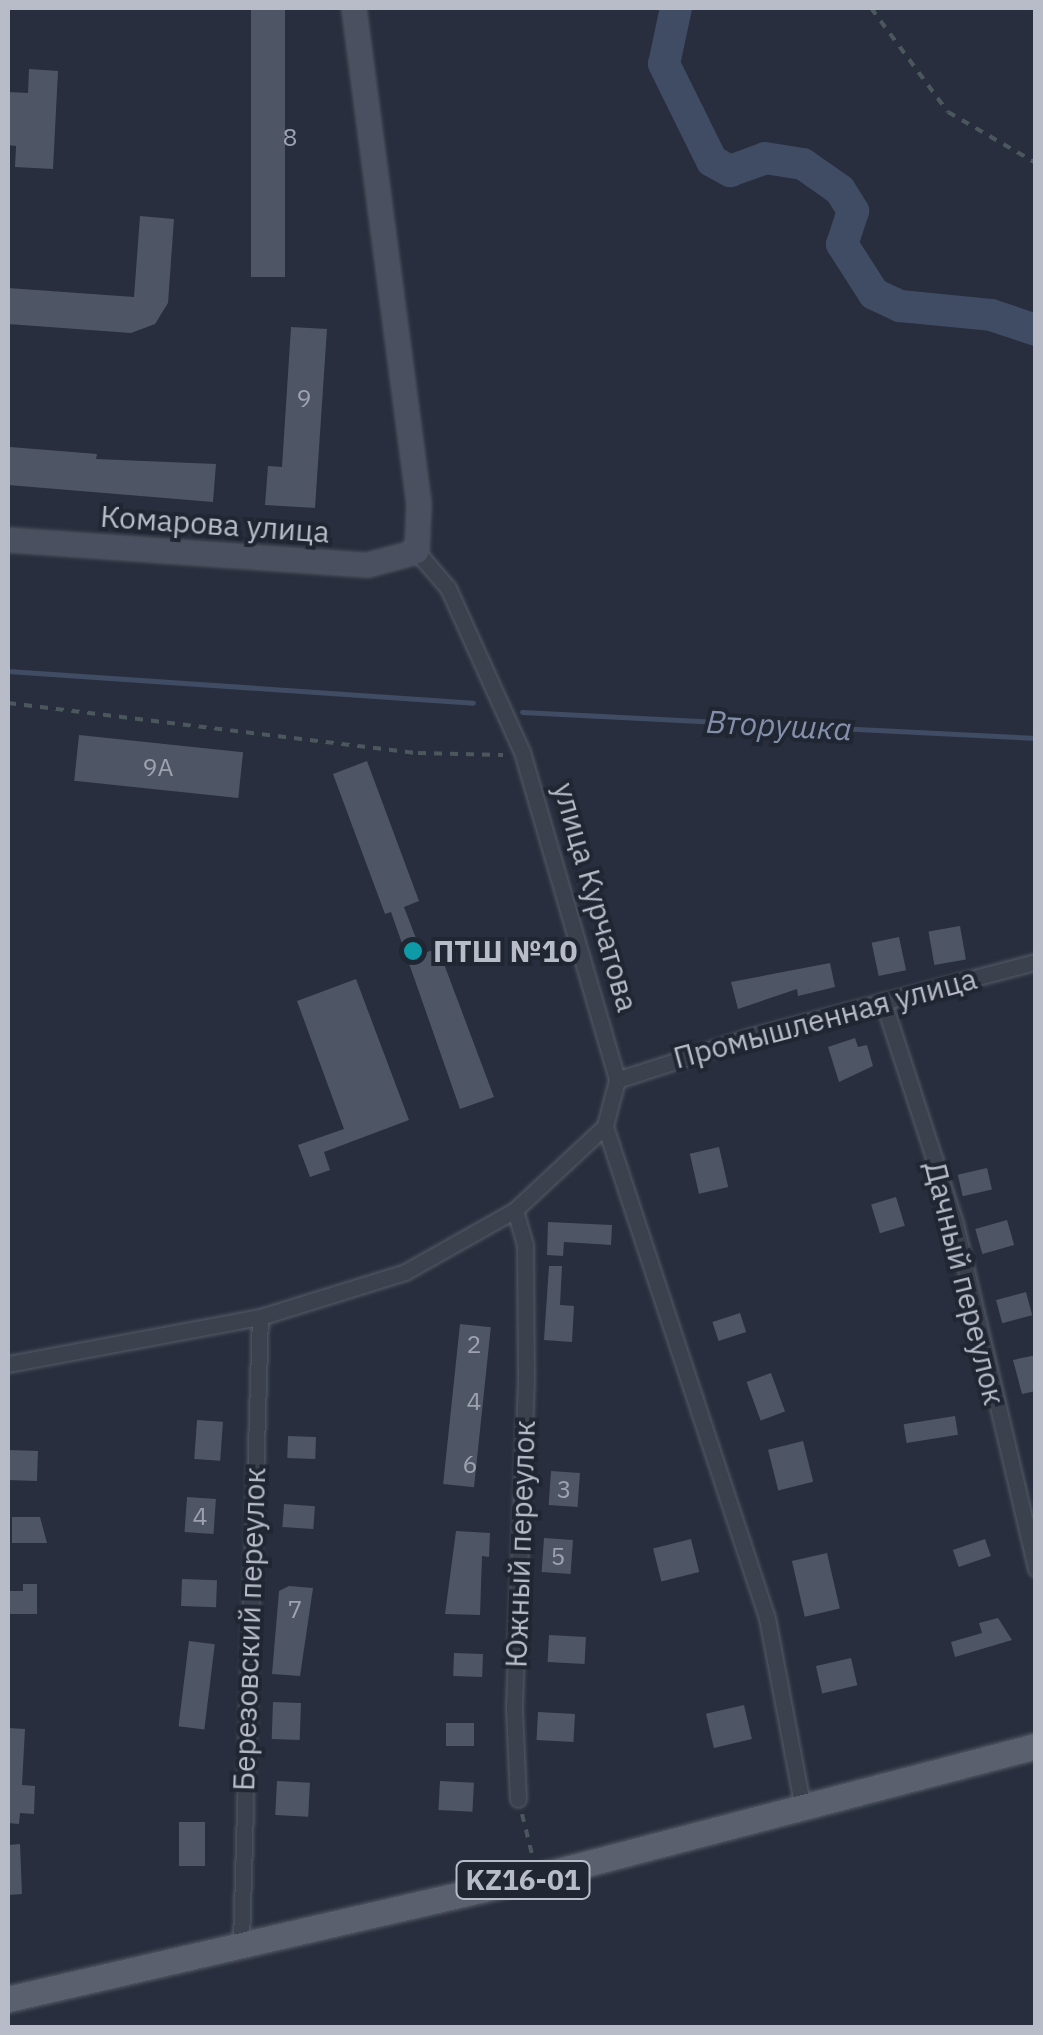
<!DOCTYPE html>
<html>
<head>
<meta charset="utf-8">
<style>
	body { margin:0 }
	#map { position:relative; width:1043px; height:2035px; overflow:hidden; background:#282e3d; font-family:"IBM Plex Sans",sans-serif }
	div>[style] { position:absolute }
	.stream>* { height:5px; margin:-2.5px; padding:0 2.5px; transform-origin:2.5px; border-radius:2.5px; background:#404b64 }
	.river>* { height:32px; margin:-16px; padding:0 16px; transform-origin:16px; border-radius:16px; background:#404b64 }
	.building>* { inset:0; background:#4e5565; transform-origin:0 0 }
	.path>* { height:4px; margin-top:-2px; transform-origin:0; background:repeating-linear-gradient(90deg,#4a585d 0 8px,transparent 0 16px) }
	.roads { filter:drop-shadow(0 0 2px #565c68) drop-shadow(0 0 2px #565c68) }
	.street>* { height:15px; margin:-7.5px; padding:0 7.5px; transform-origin:7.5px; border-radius:7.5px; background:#3b414d }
	.secondary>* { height:22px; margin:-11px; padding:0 11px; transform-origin:11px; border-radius:11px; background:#4a505f }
	.primary>* { height:25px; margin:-12.5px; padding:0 12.5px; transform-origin:12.5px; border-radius:12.5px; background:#5a606d }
	.dots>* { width:28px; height:28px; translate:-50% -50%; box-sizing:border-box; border:5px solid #202632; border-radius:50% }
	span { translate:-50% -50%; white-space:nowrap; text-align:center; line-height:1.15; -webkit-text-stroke:8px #202632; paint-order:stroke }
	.number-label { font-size:25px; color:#9ea2af }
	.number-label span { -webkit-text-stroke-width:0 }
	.shield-label span { padding:2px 8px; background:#202632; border:2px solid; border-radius:8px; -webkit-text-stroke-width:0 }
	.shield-label { font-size:28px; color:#b8bcc8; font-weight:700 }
	.street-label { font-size:30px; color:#b8bcc8 }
	.poi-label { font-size:30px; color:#b8bcc8; font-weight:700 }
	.left { translate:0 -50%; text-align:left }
	.water-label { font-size:32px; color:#838fab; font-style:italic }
	.frame { position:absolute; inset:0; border:10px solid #b8bcc8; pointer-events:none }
</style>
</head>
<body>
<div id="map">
	<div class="stream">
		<i style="left:8px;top:671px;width:466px;rotate:3.9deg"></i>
		<i style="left:522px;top:712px;width:515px;rotate:2.9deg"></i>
	</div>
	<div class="river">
		<i style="left:676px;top:8px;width:57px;rotate:102.1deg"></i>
		<i style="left:664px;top:64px;width:108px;rotate:63.7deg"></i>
		<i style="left:712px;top:161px;width:21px;rotate:29deg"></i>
		<i style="left:730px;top:171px;width:37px;rotate:-20deg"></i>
		<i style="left:765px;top:158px;width:38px;rotate:9deg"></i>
		<i style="left:803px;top:164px;width:45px;rotate:35.1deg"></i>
		<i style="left:840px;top:190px;width:25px;rotate:58deg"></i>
		<i style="left:853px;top:211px;width:35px;rotate:108deg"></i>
		<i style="left:842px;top:244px;width:59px;rotate:57.4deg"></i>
		<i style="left:874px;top:294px;width:29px;rotate:25deg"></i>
		<i style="left:900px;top:306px;width:91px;rotate:5.6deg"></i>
		<i style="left:991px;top:315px;width:47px;rotate:18.4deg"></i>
	</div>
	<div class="building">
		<i style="left:251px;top:8px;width:34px;height:269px"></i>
		<i style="clip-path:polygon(29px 69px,58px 71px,53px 169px,15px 167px,16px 146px,8px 145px,8px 92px,28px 93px)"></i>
		<i style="clip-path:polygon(140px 216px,174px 219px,168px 303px,155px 324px,131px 333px,8px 324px,8px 288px,134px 297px)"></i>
		<i style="clip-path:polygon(291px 327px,327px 329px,315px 508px,265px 505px,268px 466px,282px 467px)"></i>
		<i style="clip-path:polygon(10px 447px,97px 454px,96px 459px,216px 464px,213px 502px,8px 485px)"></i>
		<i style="left:79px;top:735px;width:165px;height:46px;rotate:6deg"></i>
		<i style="clip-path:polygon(367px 761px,419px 901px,404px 907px,422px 954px,438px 948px,494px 1097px,460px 1109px,391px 912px,385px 914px,333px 774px)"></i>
		<i style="left:960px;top:926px;width:34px;height:32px;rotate:80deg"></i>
		<i style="left:899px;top:937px;width:34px;height:28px;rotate:78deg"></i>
		<i style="clip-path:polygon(830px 963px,835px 987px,798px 996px,797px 989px,738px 1009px,731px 982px)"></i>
		<i style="clip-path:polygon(356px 979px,409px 1120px,324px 1152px,330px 1170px,310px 1177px,298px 1145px,344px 1129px,297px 1001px)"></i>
		<i style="clip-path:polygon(855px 1038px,858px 1047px,867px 1045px,873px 1066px,839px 1082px,828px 1047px)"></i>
		<i style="left:719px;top:1147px;width:41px;height:30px;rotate:77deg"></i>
		<i style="left:987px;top:1168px;width:22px;height:30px;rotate:77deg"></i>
		<i style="left:896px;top:1197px;width:30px;height:26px;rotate:73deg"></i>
		<i style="left:1007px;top:1220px;width:26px;height:33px;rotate:74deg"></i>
		<i style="clip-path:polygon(548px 1222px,612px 1225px,611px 1245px,564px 1242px,563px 1256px,547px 1255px)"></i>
		<i style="clip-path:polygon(549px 1266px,562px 1266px,560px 1305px,574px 1306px,572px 1342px,544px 1340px)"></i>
		<i style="left:1026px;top:1292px;width:24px;height:31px;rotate:75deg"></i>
		<i style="left:740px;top:1313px;width:20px;height:29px;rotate:72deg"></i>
		<i style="left:460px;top:1324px;width:31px;height:161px;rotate:6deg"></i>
		<i style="clip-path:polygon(1036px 1355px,1036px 1391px,1022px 1394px,1013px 1360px)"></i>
		<i style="left:771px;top:1373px;width:41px;height:26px;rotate:70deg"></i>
		<i style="left:955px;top:1416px;width:19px;height:52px;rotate:81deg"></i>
		<i style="left:197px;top:1420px;width:26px;height:39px;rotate:4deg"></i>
		<i style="left:288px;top:1436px;width:28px;height:22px;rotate:2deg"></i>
		<i style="left:803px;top:1441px;width:42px;height:36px;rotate:76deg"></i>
		<i style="left:8px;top:1450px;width:30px;height:30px;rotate:2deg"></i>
		<i style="left:551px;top:1471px;width:29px;height:34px;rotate:4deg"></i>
		<i style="left:187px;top:1497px;width:29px;height:35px;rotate:4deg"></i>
		<i style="left:284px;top:1504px;width:31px;height:23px;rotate:4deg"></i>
		<i style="clip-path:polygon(12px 1517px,40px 1517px,47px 1543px,12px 1543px)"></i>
		<i style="clip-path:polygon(456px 1531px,490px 1533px,489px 1557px,482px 1556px,480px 1615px,445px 1614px)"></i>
		<i style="left:544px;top:1538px;width:29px;height:34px;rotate:4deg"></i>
		<i style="left:691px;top:1539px;width:34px;height:39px;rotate:76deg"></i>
		<i style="left:985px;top:1539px;width:18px;height:34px;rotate:71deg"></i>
		<i style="left:827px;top:1553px;width:57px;height:36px;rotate:77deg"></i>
		<i style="left:182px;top:1579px;width:35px;height:27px;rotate:2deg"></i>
		<i style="clip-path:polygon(23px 1584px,37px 1584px,37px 1614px,8px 1614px,8px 1591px,23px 1591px)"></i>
		<i style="clip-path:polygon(289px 1586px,313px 1588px,300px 1676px,272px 1674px,279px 1591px)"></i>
		<i style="clip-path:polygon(998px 1618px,1012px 1640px,955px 1657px,951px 1642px,982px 1633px,979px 1623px)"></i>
		<i style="left:549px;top:1635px;width:37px;height:27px;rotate:3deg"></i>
		<i style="left:189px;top:1641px;width:26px;height:86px;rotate:7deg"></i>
		<i style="left:454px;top:1653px;width:29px;height:23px;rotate:2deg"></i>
		<i style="left:851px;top:1658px;width:28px;height:36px;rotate:77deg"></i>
		<i style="left:273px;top:1702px;width:28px;height:37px;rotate:2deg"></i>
		<i style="left:744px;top:1705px;width:35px;height:39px;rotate:77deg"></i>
		<i style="left:538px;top:1712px;width:37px;height:28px;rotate:3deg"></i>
		<i style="left:446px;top:1723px;width:28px;height:23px"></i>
		<i style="clip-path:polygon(8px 1728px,25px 1729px,22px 1785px,35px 1786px,34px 1814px,20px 1813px,19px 1824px,8px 1823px)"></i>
		<i style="left:277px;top:1781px;width:33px;height:34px;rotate:3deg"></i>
		<i style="left:440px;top:1781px;width:34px;height:29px;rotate:3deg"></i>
		<i style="left:179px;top:1822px;width:26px;height:44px"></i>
		<i style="clip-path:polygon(20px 1844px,22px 1894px,8px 1895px,8px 1845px)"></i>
	</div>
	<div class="path">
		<i style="left:871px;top:8px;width:129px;rotate:53.5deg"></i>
		<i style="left:948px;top:112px;width:102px;rotate:30.1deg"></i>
		<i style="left:8px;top:703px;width:413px;rotate:7deg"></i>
		<i style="left:418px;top:753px;width:85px;rotate:1.3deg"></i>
		<i style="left:522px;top:1814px;width:45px;rotate:76deg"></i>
	</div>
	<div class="roads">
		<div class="street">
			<i style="left:417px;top:552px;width:48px;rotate:49.3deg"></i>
			<i style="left:448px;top:588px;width:180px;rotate:65.7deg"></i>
			<i style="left:522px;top:752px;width:341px;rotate:73.8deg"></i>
			<i style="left:617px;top:1080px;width:48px;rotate:104.6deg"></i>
			<i style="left:605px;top:1126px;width:518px;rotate:71.77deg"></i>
			<i style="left:767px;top:1618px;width:188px;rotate:79.3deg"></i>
			<i style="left:883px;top:1001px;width:233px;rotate:72deg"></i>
			<i style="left:955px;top:1223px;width:355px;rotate:76.8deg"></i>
			<i style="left:617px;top:1080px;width:139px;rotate:-18deg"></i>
			<i style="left:749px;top:1037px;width:296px;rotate:-14.7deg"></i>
			<i style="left:515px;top:1210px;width:35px;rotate:74deg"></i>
			<i style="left:525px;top:1244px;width:135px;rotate:89.6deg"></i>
			<i style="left:526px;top:1379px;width:329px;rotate:92.1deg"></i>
			<i style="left:514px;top:1708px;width:91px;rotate:87.5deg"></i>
			<i style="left:8px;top:1364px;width:256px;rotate:-10.6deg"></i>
			<i style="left:260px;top:1317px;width:152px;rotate:-17.2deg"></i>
			<i style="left:405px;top:1272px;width:126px;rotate:-29.4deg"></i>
			<i style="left:515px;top:1210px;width:123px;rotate:-43deg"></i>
			<i style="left:241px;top:1941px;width:624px;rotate:-88.26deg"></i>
		</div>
		<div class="secondary">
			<i style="left:8px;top:540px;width:361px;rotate:4deg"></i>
			<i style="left:368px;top:565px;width:51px;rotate:-14.9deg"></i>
			<i style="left:417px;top:552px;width:48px;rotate:-87.6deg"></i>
			<i style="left:419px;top:504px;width:500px;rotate:-97.47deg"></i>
		</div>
		<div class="primary">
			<i style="left:8px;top:1999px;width:542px;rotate:-13.01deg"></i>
			<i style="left:536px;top:1877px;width:517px;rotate:-14.68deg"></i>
		</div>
	</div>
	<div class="dots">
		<i style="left:413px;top:951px;background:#0f9aa8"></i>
	</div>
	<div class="number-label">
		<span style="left:290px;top:137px">8</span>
		<span style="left:304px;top:398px">9</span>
		<span style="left:158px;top:767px">9А</span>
		<span style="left:474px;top:1344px">2</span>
		<span style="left:474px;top:1401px">4</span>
		<span style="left:470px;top:1464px">6</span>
		<span style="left:564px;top:1489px">3</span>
		<span style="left:200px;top:1516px">4</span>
		<span style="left:558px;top:1556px">5</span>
		<span style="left:295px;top:1609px">7</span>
	</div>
	<div class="shield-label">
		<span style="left:523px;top:1880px">KZ16-01</span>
	</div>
	<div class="street-label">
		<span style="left:215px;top:524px;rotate:4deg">Комарова улица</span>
		<span style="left:596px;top:897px;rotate:74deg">улица Курчатова</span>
		<span style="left:825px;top:1018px;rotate:-15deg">Промышленная улица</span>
		<span style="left:965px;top:1283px;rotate:76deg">Дачный переулок</span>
		<span style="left:520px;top:1544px;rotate:-88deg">Южный переулок</span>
		<span style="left:249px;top:1629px;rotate:-88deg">Березовский переулок</span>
	</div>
	<div class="poi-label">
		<span class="left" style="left:433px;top:951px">ПТШ №10</span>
	</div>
	<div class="water-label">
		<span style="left:779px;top:725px;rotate:3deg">Вторушка</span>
	</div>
	<div class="frame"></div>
</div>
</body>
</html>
